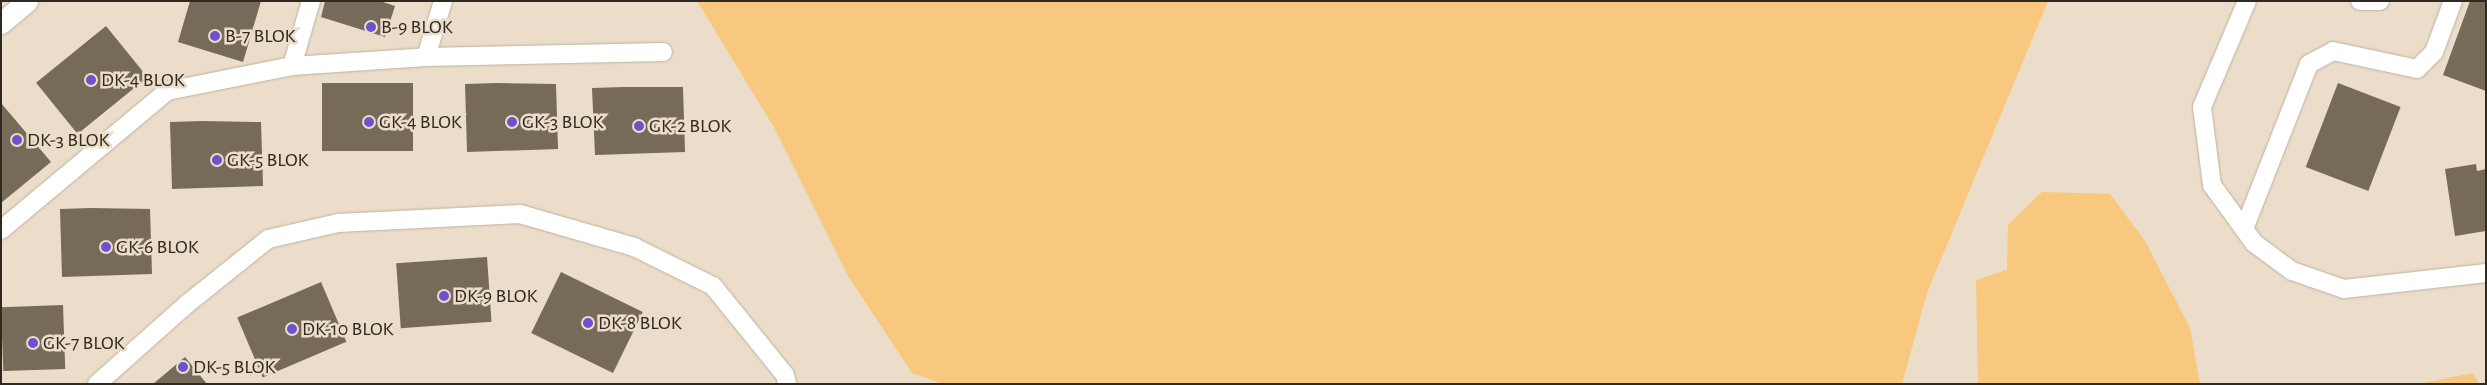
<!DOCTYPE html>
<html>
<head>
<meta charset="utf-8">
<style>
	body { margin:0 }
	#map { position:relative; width:2487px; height:385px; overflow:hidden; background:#ebddc9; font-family:"Alegreya Sans",sans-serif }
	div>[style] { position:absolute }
	.green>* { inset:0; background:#f7c87d }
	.building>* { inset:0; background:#766a58; transform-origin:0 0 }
	.roads { filter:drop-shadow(0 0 1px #bfb29e) drop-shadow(0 0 1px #bfb29e) }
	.minor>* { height:18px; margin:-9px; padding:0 9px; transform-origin:9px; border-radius:9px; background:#fff }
	.tertiary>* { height:21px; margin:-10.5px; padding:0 10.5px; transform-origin:10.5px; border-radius:10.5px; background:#fff }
	.dots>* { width:14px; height:14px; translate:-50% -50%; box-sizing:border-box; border:2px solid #ebddc9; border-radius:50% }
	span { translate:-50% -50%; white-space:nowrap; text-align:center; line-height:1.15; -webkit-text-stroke:5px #ebddc9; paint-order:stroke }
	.poi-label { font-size:20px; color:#2e2921 }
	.left { translate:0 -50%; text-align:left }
	.frame { position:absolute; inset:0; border:2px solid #2e2921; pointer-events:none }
</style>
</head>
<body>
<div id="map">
	<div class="green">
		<i style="clip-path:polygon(697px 1px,2048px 1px,1927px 293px,1902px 384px,943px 384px,912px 373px,848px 276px,775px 129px)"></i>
		<i style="clip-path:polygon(2042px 192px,2110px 194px,2145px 241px,2190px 328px,2200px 384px,1978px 384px,1976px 280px,2007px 270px,2008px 225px)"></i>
		<i style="clip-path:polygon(2473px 373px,2479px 384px,2418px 384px)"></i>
	</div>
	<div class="building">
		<i style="clip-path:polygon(190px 1px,261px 1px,243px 62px,178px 42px)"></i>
		<i style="clip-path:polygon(325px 1px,380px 1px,395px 6px,385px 37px,321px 17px)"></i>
		<i style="clip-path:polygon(2470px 1px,2486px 1px,2486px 91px,2443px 75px)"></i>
		<i style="left:106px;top:26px;width:66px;height:90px;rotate:51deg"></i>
		<i style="left:322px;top:83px;width:91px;height:68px"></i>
		<i style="clip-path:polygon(496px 83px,556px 84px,558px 149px,467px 152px,465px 84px)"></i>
		<i style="left:2338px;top:83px;width:67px;height:90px;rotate:21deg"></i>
		<i style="clip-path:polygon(623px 87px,683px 87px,685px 152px,595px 155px,592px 88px)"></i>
		<i style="clip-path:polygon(1px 103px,51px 162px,1px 203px)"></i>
		<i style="clip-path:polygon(201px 121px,261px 122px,263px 186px,172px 189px,170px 122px)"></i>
		<i style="clip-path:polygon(2476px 164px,2477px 171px,2486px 169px,2486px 231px,2455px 236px,2445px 169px)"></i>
		<i style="clip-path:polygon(91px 208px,150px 209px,152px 274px,62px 277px,60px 209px)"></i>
		<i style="left:487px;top:257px;width:65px;height:91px;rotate:86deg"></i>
		<i style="left:561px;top:272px;width:91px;height:68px;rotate:26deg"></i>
		<i style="left:321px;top:282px;width:65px;height:91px;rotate:67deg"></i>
		<i style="left:63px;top:305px;width:64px;height:62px;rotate:88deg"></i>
		<i style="clip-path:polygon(185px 357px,207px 384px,153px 384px)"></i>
	</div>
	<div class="roads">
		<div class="minor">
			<i style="left:2247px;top:1px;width:115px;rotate:113deg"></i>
			<i style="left:2202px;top:107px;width:79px;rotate:82.7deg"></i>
			<i style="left:2212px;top:185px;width:72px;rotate:54.1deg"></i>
			<i style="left:2254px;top:243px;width:47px;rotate:36.4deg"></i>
			<i style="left:2292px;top:271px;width:55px;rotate:19.1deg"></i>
			<i style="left:2344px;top:289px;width:143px;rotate:-6.4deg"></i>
			<i style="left:2360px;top:1px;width:20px"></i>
			<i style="left:426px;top:57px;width:59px;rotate:-73.1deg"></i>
			<i style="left:292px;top:66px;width:68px;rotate:-73.7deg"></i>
			<i style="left:2244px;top:229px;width:177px;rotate:-68.5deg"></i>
			<i style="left:2309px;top:64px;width:27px;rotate:-28deg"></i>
			<i style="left:2333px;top:51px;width:86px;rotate:12.1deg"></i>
			<i style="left:2417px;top:69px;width:24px;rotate:-45deg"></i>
			<i style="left:2434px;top:52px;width:54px;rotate:-69.6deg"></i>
			<i style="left:1px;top:230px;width:217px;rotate:-39.9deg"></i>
			<i style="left:167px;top:91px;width:127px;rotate:-11.3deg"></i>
			<i style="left:292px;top:66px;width:134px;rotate:-3.8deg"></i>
			<i style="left:426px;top:57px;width:237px;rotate:-1.2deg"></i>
			<i style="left:97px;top:384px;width:120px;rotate:-41.6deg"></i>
			<i style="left:187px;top:304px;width:104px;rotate:-38.7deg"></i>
			<i style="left:268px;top:239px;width:72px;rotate:-12.9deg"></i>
			<i style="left:338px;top:223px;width:182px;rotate:-2.8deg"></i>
			<i style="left:520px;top:214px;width:119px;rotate:16.1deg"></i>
			<i style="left:634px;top:247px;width:88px;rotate:26.3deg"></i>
			<i style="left:713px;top:286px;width:114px;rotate:51deg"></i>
			<i style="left:785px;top:375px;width:9px;rotate:77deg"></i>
		</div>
		<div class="tertiary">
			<i style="left:1px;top:23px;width:34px;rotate:-40deg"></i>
		</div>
	</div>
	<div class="dots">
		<i style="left:371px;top:27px;background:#6c53cc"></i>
		<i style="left:215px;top:36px;background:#6c53cc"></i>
		<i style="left:91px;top:80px;background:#6c53cc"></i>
		<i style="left:369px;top:122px;background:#6c53cc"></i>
		<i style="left:512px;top:122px;background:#6c53cc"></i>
		<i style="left:639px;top:126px;background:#6c53cc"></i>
		<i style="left:17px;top:140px;background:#6c53cc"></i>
		<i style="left:217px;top:160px;background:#6c53cc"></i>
		<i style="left:106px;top:247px;background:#6c53cc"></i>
		<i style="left:444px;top:296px;background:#6c53cc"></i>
		<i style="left:588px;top:323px;background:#6c53cc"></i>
		<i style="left:292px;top:329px;background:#6c53cc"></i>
		<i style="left:33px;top:343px;background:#6c53cc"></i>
		<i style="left:183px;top:367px;background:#6c53cc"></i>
	</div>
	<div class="poi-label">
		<span class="left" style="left:381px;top:27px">B-9 BLOK</span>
		<span class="left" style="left:225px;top:36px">B-7 BLOK</span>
		<span class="left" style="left:101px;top:80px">DK-4 BLOK</span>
		<span class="left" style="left:379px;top:122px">GK-4 BLOK</span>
		<span class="left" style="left:522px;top:122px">GK-3 BLOK</span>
		<span class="left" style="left:649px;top:126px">GK-2 BLOK</span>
		<span class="left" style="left:27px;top:140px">DK-3 BLOK</span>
		<span class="left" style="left:227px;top:160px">GK-5 BLOK</span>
		<span class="left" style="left:116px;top:247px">GK-6 BLOK</span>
		<span class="left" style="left:454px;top:296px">DK-9 BLOK</span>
		<span class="left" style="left:598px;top:323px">DK-8 BLOK</span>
		<span class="left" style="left:302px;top:329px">DK-10 BLOK</span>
		<span class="left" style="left:43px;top:343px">GK-7 BLOK</span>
		<span class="left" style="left:193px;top:367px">DK-5 BLOK</span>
	</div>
	<div class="frame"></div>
</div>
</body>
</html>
